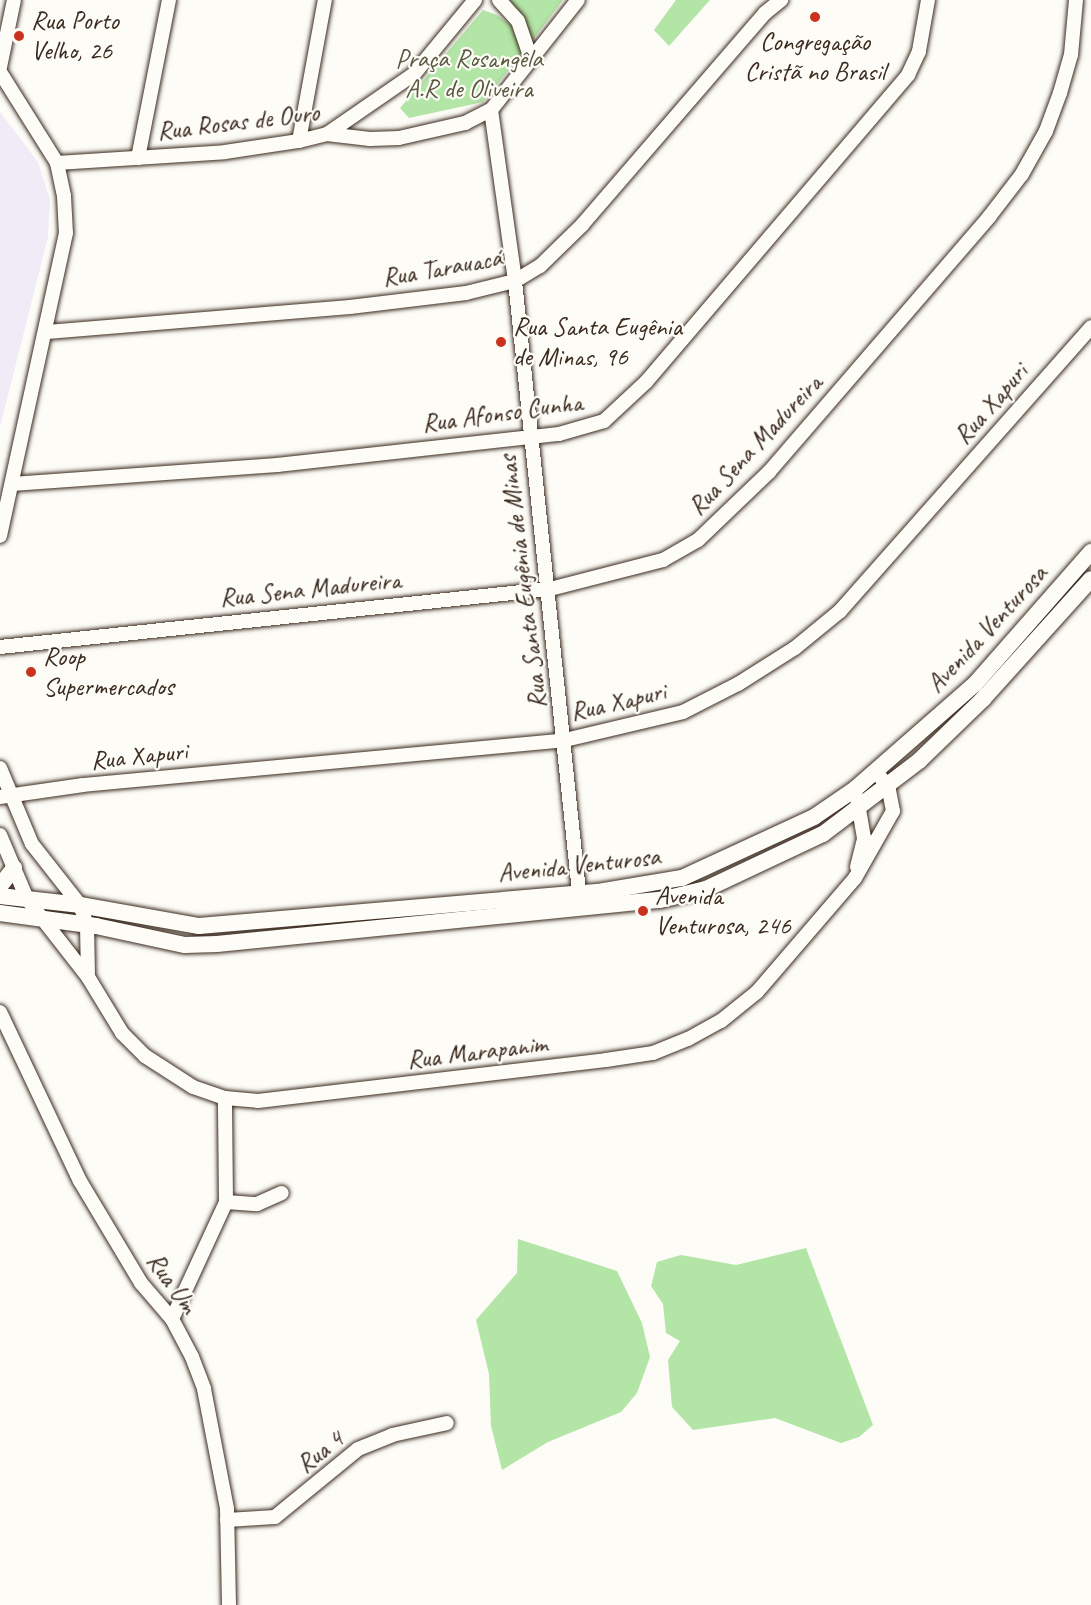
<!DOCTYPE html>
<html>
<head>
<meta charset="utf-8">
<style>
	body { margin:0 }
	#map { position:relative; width:1091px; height:1605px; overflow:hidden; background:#fdfcf7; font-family:Caveat,sans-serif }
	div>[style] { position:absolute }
	.built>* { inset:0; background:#f0ecf7 }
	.green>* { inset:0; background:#b3e5a6 }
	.roads { filter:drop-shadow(0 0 2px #3b2a1e) drop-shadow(0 0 2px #3b2a1e) }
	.minor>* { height:14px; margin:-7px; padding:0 7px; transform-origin:7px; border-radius:7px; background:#fdfcf7 }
	.tertiary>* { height:16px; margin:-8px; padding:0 8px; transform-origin:8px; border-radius:8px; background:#fdfcf7 }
	.dots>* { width:16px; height:16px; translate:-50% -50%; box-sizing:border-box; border:3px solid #fdfcf7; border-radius:50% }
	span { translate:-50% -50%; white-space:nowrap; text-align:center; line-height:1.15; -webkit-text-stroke:4.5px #fdfcf7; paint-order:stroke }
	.poi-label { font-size:26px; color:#3b2a1e }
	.left { translate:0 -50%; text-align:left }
	.park-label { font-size:26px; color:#595940 }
	.street-label { font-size:26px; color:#3b2a1e }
</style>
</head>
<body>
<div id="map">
	<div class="built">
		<i style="clip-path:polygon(0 112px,38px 162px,50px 200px,48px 237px,0 427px)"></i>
	</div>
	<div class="green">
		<i style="clip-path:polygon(501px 0,563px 0,531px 42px)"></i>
		<i style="clip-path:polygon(676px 0,710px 0,669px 46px,654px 30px)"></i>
		<i style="clip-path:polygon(483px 10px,497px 15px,512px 26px,522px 53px,483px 102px,409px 118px,400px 108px)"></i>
		<i style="clip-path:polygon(518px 1239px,617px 1271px,642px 1323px,650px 1357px,637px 1393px,621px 1412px,548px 1442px,502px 1470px,491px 1426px,489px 1374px,476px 1320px,517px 1273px)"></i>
		<i style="clip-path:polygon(806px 1248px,873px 1425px,859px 1437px,841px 1443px,775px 1418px,693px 1430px,672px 1407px,668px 1360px,680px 1341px,666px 1333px,663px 1304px,651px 1286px,657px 1262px,681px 1255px,736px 1265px)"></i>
	</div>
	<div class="roads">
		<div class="minor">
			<i style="left:499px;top:0;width:28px;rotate:48deg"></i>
			<i style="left:518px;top:21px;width:37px;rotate:71deg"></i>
			<i style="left:0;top:67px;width:68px;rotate:-78.2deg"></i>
			<i style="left:0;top:72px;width:107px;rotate:57.9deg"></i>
			<i style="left:57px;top:163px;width:34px;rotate:78deg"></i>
			<i style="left:64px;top:196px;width:37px;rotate:87deg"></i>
			<i style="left:66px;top:233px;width:310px;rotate:102.3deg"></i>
			<i style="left:491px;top:110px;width:173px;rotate:82deg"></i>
			<i style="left:515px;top:281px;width:623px;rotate:84.02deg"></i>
			<i style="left:327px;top:134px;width:106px;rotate:-34.6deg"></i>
			<i style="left:414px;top:74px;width:96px;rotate:-50.5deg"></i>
			<i style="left:299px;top:141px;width:143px;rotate:-79.6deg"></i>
			<i style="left:138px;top:158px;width:161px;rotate:-78.9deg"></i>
			<i style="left:57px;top:163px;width:168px;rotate:-3.7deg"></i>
			<i style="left:225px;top:152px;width:75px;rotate:-8.5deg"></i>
			<i style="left:299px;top:141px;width:29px;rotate:-14deg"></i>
			<i style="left:327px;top:134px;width:43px;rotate:6.6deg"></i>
			<i style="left:370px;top:139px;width:29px;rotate:-2deg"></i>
			<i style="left:399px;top:138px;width:68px;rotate:-12.8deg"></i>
			<i style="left:465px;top:123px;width:29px;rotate:-27deg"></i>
			<i style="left:491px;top:110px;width:140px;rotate:-51.7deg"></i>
			<i style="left:47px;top:332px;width:304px;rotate:-4.7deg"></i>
			<i style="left:350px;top:307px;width:117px;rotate:-6.9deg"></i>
			<i style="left:466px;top:293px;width:50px;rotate:-13.8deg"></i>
			<i style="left:515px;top:281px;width:29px;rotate:-31deg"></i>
			<i style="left:540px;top:266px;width:59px;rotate:-44.3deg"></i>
			<i style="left:582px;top:225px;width:280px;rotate:-49.2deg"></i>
			<i style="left:765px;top:13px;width:21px;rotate:-39deg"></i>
			<i style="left:12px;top:484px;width:266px;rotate:-4.1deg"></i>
			<i style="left:277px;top:465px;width:284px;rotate:-6.3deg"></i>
			<i style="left:559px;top:434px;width:47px;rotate:-16.1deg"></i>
			<i style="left:604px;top:421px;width:57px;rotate:-42.9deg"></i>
			<i style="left:646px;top:382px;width:404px;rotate:-49.5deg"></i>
			<i style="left:908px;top:75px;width:26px;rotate:-65deg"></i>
			<i style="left:919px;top:51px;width:52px;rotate:-80deg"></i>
			<i style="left:0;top:647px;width:553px;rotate:-6.02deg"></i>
			<i style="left:550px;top:589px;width:117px;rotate:-14.4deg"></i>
			<i style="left:663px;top:560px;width:40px;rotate:-29.7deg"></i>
			<i style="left:698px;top:540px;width:98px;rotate:-43.8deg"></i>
			<i style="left:769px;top:472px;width:337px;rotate:-49.2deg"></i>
			<i style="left:989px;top:217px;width:54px;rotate:-52.5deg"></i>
			<i style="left:1022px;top:174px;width:49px;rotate:-60.8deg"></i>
			<i style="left:1046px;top:131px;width:40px;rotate:-69.8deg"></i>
			<i style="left:1060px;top:93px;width:40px;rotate:-74deg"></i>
			<i style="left:1071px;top:55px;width:55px;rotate:-84.8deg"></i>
			<i style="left:0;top:768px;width:82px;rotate:67.2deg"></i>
			<i style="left:32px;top:844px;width:78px;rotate:51.8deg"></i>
			<i style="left:80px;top:905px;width:21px;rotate:71deg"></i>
			<i style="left:87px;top:925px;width:52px;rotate:88.9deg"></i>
			<i style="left:0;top:797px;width:84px;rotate:-8.2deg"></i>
			<i style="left:83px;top:785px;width:484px;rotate:-5.3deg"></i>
			<i style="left:565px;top:740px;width:121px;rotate:-13.3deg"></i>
			<i style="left:683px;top:712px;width:62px;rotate:-27deg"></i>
			<i style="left:738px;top:684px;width:67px;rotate:-32.3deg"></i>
			<i style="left:795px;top:648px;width:58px;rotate:-39.4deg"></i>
			<i style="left:840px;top:611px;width:379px;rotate:-48.5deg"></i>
			<i style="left:0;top:835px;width:69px;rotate:67.1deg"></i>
			<i style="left:27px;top:899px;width:99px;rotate:52deg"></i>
			<i style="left:88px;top:977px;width:66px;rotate:58.7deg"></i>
			<i style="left:122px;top:1033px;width:33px;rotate:45deg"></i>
			<i style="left:145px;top:1056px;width:57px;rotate:32.9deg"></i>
			<i style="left:193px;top:1087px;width:34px;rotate:19deg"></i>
			<i style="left:225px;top:1098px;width:33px;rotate:5deg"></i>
			<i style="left:258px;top:1101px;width:350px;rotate:-6.7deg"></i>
			<i style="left:606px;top:1060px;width:48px;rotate:-8.5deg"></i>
			<i style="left:653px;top:1053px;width:38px;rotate:-22deg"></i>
			<i style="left:688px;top:1039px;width:38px;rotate:-29deg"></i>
			<i style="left:721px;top:1021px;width:46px;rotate:-38.9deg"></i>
			<i style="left:757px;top:992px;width:150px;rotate:-49.3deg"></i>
			<i style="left:855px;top:878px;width:77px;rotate:-60.4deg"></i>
			<i style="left:893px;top:811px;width:25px;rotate:-101deg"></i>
			<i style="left:888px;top:786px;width:11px;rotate:-131deg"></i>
			<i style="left:857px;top:867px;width:30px;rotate:-76deg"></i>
			<i style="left:864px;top:838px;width:41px;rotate:-99.9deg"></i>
			<i style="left:0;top:1012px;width:187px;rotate:64.7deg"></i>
			<i style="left:80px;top:1181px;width:119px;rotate:59.1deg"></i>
			<i style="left:141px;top:1283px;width:48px;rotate:49.3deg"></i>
			<i style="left:172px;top:1319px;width:43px;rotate:62.2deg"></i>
			<i style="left:192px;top:1357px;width:34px;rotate:69deg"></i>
			<i style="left:204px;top:1389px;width:122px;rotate:79.1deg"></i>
			<i style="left:227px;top:1509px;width:96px;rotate:88.8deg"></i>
			<i style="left:226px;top:1202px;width:31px;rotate:4deg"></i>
			<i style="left:257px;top:1204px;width:27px;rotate:-24deg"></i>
			<i style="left:172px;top:1319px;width:129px;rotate:-65.2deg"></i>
			<i style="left:226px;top:1202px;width:104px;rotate:-90.6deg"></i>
			<i style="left:227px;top:1520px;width:48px;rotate:-3.6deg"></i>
			<i style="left:275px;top:1517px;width:107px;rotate:-39.3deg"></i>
			<i style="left:358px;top:1449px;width:37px;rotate:-22deg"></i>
			<i style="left:392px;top:1435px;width:56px;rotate:-12.3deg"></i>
		</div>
		<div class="tertiary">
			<i style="left:0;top:886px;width:23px;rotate:-52deg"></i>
			<i style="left:0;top:896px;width:81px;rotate:6.4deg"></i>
			<i style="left:80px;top:905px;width:121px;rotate:10deg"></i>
			<i style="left:199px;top:926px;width:407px;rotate:-4.9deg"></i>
			<i style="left:604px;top:891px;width:79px;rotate:-9.5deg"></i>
			<i style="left:682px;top:878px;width:145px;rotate:-24.8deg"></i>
			<i style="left:814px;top:817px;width:50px;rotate:-34.3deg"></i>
			<i style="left:855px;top:789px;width:159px;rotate:-41.2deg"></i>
			<i style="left:975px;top:684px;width:176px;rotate:-48.7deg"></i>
			<i style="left:0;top:913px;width:97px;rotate:7.7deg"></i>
			<i style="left:96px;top:926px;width:91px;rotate:12.1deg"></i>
			<i style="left:185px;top:945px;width:32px;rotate:-2deg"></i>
			<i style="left:217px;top:944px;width:445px;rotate:-5.7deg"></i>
			<i style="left:660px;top:900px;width:47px;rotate:-13.4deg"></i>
			<i style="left:706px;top:889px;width:129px;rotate:-25.2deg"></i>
			<i style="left:823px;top:834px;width:122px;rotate:-37.3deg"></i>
			<i style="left:920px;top:760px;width:88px;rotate:-44.1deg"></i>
			<i style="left:983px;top:699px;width:161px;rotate:-48deg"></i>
		</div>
	</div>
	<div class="dots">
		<i style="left:815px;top:17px;background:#c8321e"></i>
		<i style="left:19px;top:36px;background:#c8321e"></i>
		<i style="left:501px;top:342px;background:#c8321e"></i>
		<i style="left:31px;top:672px;background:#c8321e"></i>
		<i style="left:643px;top:911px;background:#c8321e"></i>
	</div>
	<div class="poi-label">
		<span class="left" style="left:31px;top:36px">Rua Porto<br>Velho, 26</span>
		<span style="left:815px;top:57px">Congregação<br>Cristã no Brasil</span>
		<span class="left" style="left:513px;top:342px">Rua Santa Eugênia<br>de Minas, 96</span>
		<span class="left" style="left:43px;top:672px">Roop<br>Supermercados</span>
		<span class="left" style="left:655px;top:911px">Avenida<br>Venturosa, 246</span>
	</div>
	<div class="park-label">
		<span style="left:469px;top:74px">Praça Rosangêla<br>A.R de Oliveira</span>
	</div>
	<div class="street-label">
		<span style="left:238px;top:122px;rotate:-7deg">Rua Rosas de Ouro</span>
		<span style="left:442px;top:268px;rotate:-10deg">Rua Tarauacá</span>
		<span style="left:991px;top:404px;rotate:-49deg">Rua Xapuri</span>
		<span style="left:502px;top:413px;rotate:-8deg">Rua Afonso Cunha</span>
		<span style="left:755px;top:445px;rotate:-47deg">Rua Sena Madureira</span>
		<span style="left:523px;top:582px;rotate:-97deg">Rua Santa Eugênia de Minas</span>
		<span style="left:310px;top:589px;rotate:-6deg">Rua Sena Madureira</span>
		<span style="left:987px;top:629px;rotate:-47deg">Avenida Venturosa</span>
		<span style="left:618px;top:702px;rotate:-13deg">Rua Xapuri</span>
		<span style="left:139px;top:756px;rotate:-6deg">Rua Xapuri</span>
		<span style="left:579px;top:865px;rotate:-6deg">Avenida Venturosa</span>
		<span style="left:477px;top:1052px;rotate:-7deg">Rua Marapanim</span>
		<span style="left:172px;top:1283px;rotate:54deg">Rua Um</span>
		<span style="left:320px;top:1452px;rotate:-39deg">Rua 4</span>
	</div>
</div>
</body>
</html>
